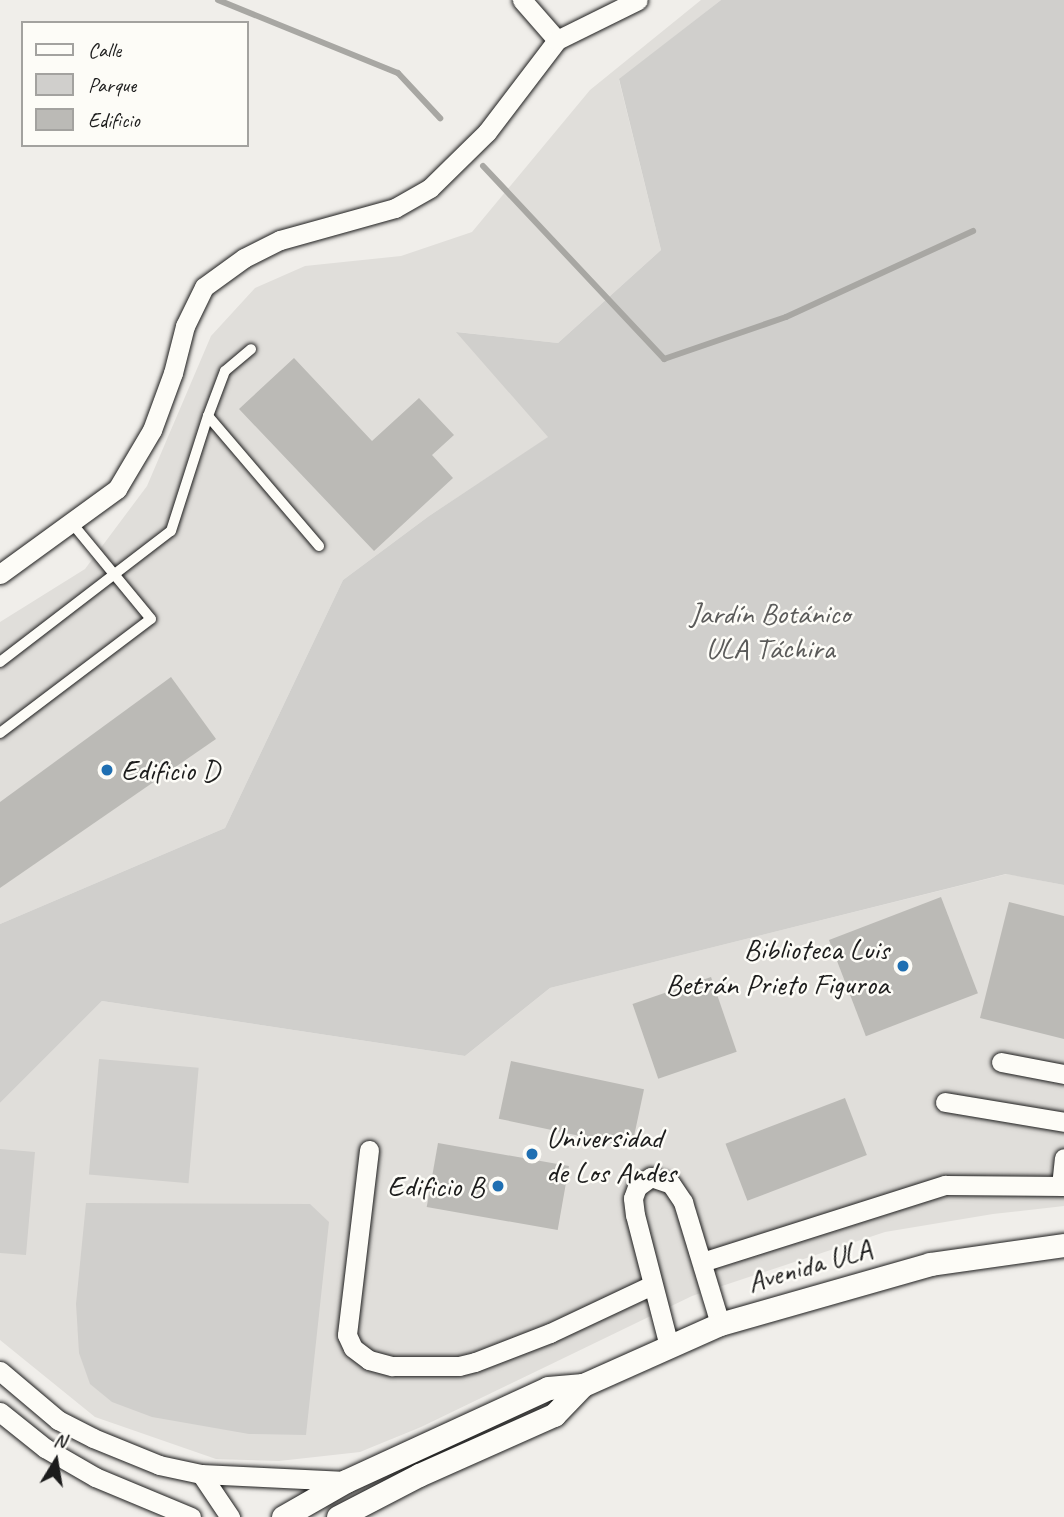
<!DOCTYPE html>
<html>
<head>
<meta charset="utf-8">
<style>
	body { margin:0 }
	#map { position:relative; width:1064px; height:1517px; overflow:hidden; background:#f0eeea; font-family:Caveat,sans-serif }
	div>[style] { position:absolute }
	.built>* { inset:0; background:#e0deda }
	.green>* { inset:0; background:#d0cfcc; transform-origin:0 0 }
	.stream>* { height:6px; margin:-3px; padding:0 3px; transform-origin:3px; border-radius:3px; background:#a8a7a3 }
	.building>* { inset:0; background:#bbbab6; transform-origin:0 0 }
	.roads { filter:drop-shadow(0 0 2px #1c1c1c) drop-shadow(0 0 2px #1c1c1c) }
	.service>* { height:10px; margin:-5px; padding:0 5px; transform-origin:5px; border-radius:5px; background:#fdfcf7 }
	.minor>* { height:19px; margin:-9.5px; padding:0 9.5px; transform-origin:9.5px; border-radius:9.5px; background:#fdfcf7 }
	.tertiary>* { height:23px; margin:-11.5px; padding:0 11.5px; transform-origin:11.5px; border-radius:11.5px; background:#fdfcf7 }
	.dots>* { width:19px; height:19px; translate:-50% -50%; box-sizing:border-box; border:4px solid #fdfcf7; border-radius:50% }
	span { translate:-50% -50%; white-space:nowrap; text-align:center; line-height:1.15; -webkit-text-stroke:5px #fdfcf7; paint-order:stroke }
	.park-label { font-size:30px; color:#5b5b5a }
	.poi-label { font-size:30px; color:#1c1c1c }
	.left { translate:0 -50%; text-align:left }
	.right { translate:-100% -50%; text-align:right }
	.street-label { font-size:30px; color:#1c1c1c }
	.legend { position:absolute; left:21px; top:21px; width:228px; height:126px; box-sizing:border-box; background:#fdfcf7; border:2px solid #a3a29f; margin:0; padding:9px 12px; list-style:none; font-size:21px; color:#1c1c1c }
	.legend li { display:flex; align-items:center; gap:14px; height:35px }
	.legend b { width:35px; border:2px solid #a3a29f }
	.north { position:absolute; left:21px; top:1426px; width:70px; height:70px; -webkit-text-stroke:5px #fdfcf7; paint-order:stroke; rotate:11deg; font-size:19px; font-weight:700; line-height:28px; text-align:center; color:#1c1c1c }
	.north::after { content:''; display:block; margin:auto; width:24px; height:32px; background:#1c1c1c; clip-path:polygon(50% 0,100% 100%,50% 72%,0 100%) }
</style>
</head>
<body>
<div id="map">
	<div class="built">
		<i style="clip-path:polygon(701px 0,721px 0,619px 80px,661px 250px,558px 343px,457px 332px,549px 437px,429px 516px,343px 580px,225px 828px,0 924px,0 622px,85px 569px,147px 486px,211px 336px,255px 288px,305px 266px,401px 256px,472px 232px,590px 90px)"></i>
		<i style="clip-path:polygon(1007px 874px,1064px 885px,1064px 1206px,993px 1214px,885px 1232px,692px 1296px,421px 1427px,360px 1452px,279px 1461px,216px 1459px,95px 1417px,0 1340px,0 1103px,102px 1001px,465px 1056px,550px 988px)"></i>
	</div>
	<div class="green">
		<i style="clip-path:polygon(721px 0,1064px 0,1064px 885px,1006px 874px,550px 988px,465px 1056px,102px 1001px,0 1103px,0 924px,225px 828px,343px 580px,429px 516px,548px 437px,456px 332px,558px 343px,661px 250px,619px 79px)"></i>
		<i style="left:99px;top:1059px;width:100px;height:116px;rotate:5deg"></i>
		<i style="clip-path:polygon(0 1149px,35px 1152px,26px 1255px,0 1253px)"></i>
		<i style="clip-path:polygon(86px 1203px,310px 1204px,329px 1222px,306px 1435px,249px 1434px,152px 1417px,112px 1402px,90px 1384px,79px 1353px,76px 1304px)"></i>
	</div>
	<div class="stream">
		<i style="left:218px;top:0;width:194px;rotate:22.1deg"></i>
		<i style="left:398px;top:73px;width:62px;rotate:47deg"></i>
		<i style="left:483px;top:166px;width:265px;rotate:46.8deg"></i>
		<i style="left:664px;top:359px;width:129px;rotate:-19deg"></i>
		<i style="left:786px;top:317px;width:206px;rotate:-24.7deg"></i>
	</div>
	<div class="building">
		<i style="clip-path:polygon(294px 358px,372px 441px,419px 398px,454px 435px,432px 455px,453px 478px,374px 551px,239px 409px)"></i>
		<i style="clip-path:polygon(171px 677px,216px 739px,0 888px,0 802px)"></i>
		<i style="left:941px;top:897px;width:103px;height:120px;rotate:69deg"></i>
		<i style="clip-path:polygon(1009px 902px,1064px 916px,1064px 1039px,980px 1018px)"></i>
		<i style="left:711px;top:977px;width:79px;height:83px;rotate:71deg"></i>
		<i style="left:511px;top:1061px;width:136px;height:59px;rotate:12deg"></i>
		<i style="left:845px;top:1098px;width:61px;height:128px;rotate:69deg"></i>
		<i style="left:438px;top:1143px;width:133px;height:65px;rotate:10deg"></i>
	</div>
	<div class="roads">
		<div class="service">
			<i style="left:208px;top:416px;width:48px;rotate:-69.3deg"></i>
			<i style="left:225px;top:371px;width:34px;rotate:-40deg"></i>
			<i style="left:0;top:662px;width:215px;rotate:-37.5deg"></i>
			<i style="left:171px;top:531px;width:121px;rotate:-72.2deg"></i>
			<i style="left:208px;top:416px;width:171px;rotate:49.5deg"></i>
			<i style="left:0;top:733px;width:189px;rotate:-37.1deg"></i>
			<i style="left:151px;top:619px;width:124px;rotate:-129.5deg"></i>
		</div>
		<div class="minor">
			<i style="left:522px;top:0;width:53px;rotate:48.8deg"></i>
			<i style="left:0;top:574px;width:145px;rotate:-36deg"></i>
			<i style="left:117px;top:489px;width:69px;rotate:-59.3deg"></i>
			<i style="left:152px;top:430px;width:61px;rotate:-69.8deg"></i>
			<i style="left:173px;top:373px;width:49px;rotate:-75.7deg"></i>
			<i style="left:185px;top:326px;width:43px;rotate:-64deg"></i>
			<i style="left:204px;top:287px;width:49px;rotate:-35.9deg"></i>
			<i style="left:244px;top:258px;width:40px;rotate:-26.6deg"></i>
			<i style="left:280px;top:240px;width:119px;rotate:-15.5deg"></i>
			<i style="left:395px;top:208px;width:40px;rotate:-29.7deg"></i>
			<i style="left:430px;top:188px;width:80px;rotate:-44.5deg"></i>
			<i style="left:487px;top:132px;width:116px;rotate:-52.7deg"></i>
			<i style="left:557px;top:40px;width:90px;rotate:-26.3deg"></i>
			<i style="left:1001px;top:1062px;width:64px;rotate:10.8deg"></i>
			<i style="left:945px;top:1102px;width:121px;rotate:9.5deg"></i>
			<i style="left:369px;top:1150px;width:186px;rotate:96.8deg"></i>
			<i style="left:347px;top:1335px;width:14px;rotate:65deg"></i>
			<i style="left:353px;top:1348px;width:20px;rotate:37deg"></i>
			<i style="left:369px;top:1360px;width:24px;rotate:15deg"></i>
			<i style="left:392px;top:1366px;width:67px"></i>
			<i style="left:459px;top:1366px;width:16px;rotate:-14deg"></i>
			<i style="left:475px;top:1362px;width:80px;rotate:-21.1deg"></i>
			<i style="left:550px;top:1333px;width:113px;rotate:-25.2deg"></i>
			<i style="left:1061px;top:1186px;width:28px;rotate:-84deg"></i>
			<i style="left:702px;top:1262px;width:255px;rotate:-17.6deg"></i>
			<i style="left:945px;top:1185px;width:119px;rotate:0.5deg"></i>
			<i style="left:669px;top:1346px;width:135px;rotate:-104.5deg"></i>
			<i style="left:635px;top:1215px;width:17px;rotate:-97deg"></i>
			<i style="left:633px;top:1198px;width:12px;rotate:-70deg"></i>
			<i style="left:637px;top:1187px;width:17px;rotate:-36deg"></i>
			<i style="left:651px;top:1177px;width:21px;rotate:19deg"></i>
			<i style="left:671px;top:1184px;width:22px;rotate:56deg"></i>
			<i style="left:683px;top:1202px;width:127px;rotate:73.1deg"></i>
			<i style="left:0;top:1371px;width:76px;rotate:40.2deg"></i>
			<i style="left:58px;top:1420px;width:39px;rotate:27deg"></i>
			<i style="left:93px;top:1438px;width:71px;rotate:22.2deg"></i>
			<i style="left:159px;top:1465px;width:43px;rotate:12.1deg"></i>
			<i style="left:201px;top:1474px;width:145px;rotate:2.8deg"></i>
			<i style="left:0;top:1412px;width:58px;rotate:38.7deg"></i>
			<i style="left:45px;top:1448px;width:58px;rotate:30.1deg"></i>
			<i style="left:95px;top:1477px;width:104px;rotate:22.6deg"></i>
			<i style="left:201px;top:1474px;width:52px;rotate:56deg"></i>
		</div>
		<div class="tertiary">
			<i style="left:283px;top:1517px;width:73px;rotate:-29.7deg"></i>
			<i style="left:346px;top:1481px;width:222px;rotate:-24.7deg"></i>
			<i style="left:548px;top:1388px;width:35px;rotate:-5deg"></i>
			<i style="left:583px;top:1385px;width:150px;rotate:-24deg"></i>
			<i style="left:720px;top:1324px;width:218px;rotate:-15.9deg"></i>
			<i style="left:930px;top:1264px;width:135px;rotate:-8.1deg"></i>
			<i style="left:338px;top:1517px;width:91px;rotate:-27.4deg"></i>
			<i style="left:419px;top:1475px;width:148px;rotate:-24deg"></i>
			<i style="left:554px;top:1415px;width:42px;rotate:-46deg"></i>
		</div>
	</div>
	<div class="dots">
		<i style="left:107px;top:770px;background:#1f6fb2"></i>
		<i style="left:903px;top:966px;background:#1f6fb2"></i>
		<i style="left:532px;top:1154px;background:#1f6fb2"></i>
		<i style="left:498px;top:1186px;background:#1f6fb2"></i>
	</div>
	<div class="park-label">
		<span style="left:770px;top:630px">Jardín Botánico<br>ULA Táchira</span>
	</div>
	<div class="poi-label">
		<span class="left" style="left:121px;top:770px">Edificio D</span>
		<span class="right" style="left:889px;top:966px">Biblioteca Luis<br>Betrán Prieto Figuroa</span>
		<span class="left" style="left:546px;top:1154px">Universidad<br>de Los Andes</span>
		<span class="right" style="left:484px;top:1186px">Edificio B</span>
	</div>
	<div class="street-label">
		<span style="left:809px;top:1265px;rotate:-16deg">Avenida ULA</span>
	</div>
	<ul class="legend">
	<li><b style="height:9px;background:#fdfcf7"></b>Calle</li>
	<li><b style="height:19px;background:#d0cfcc"></b>Parque</li>
	<li><b style="height:19px;background:#bbbab6"></b>Edificio</li>
	</ul>
	<div class="north">N</div>
</div>
</body>
</html>
